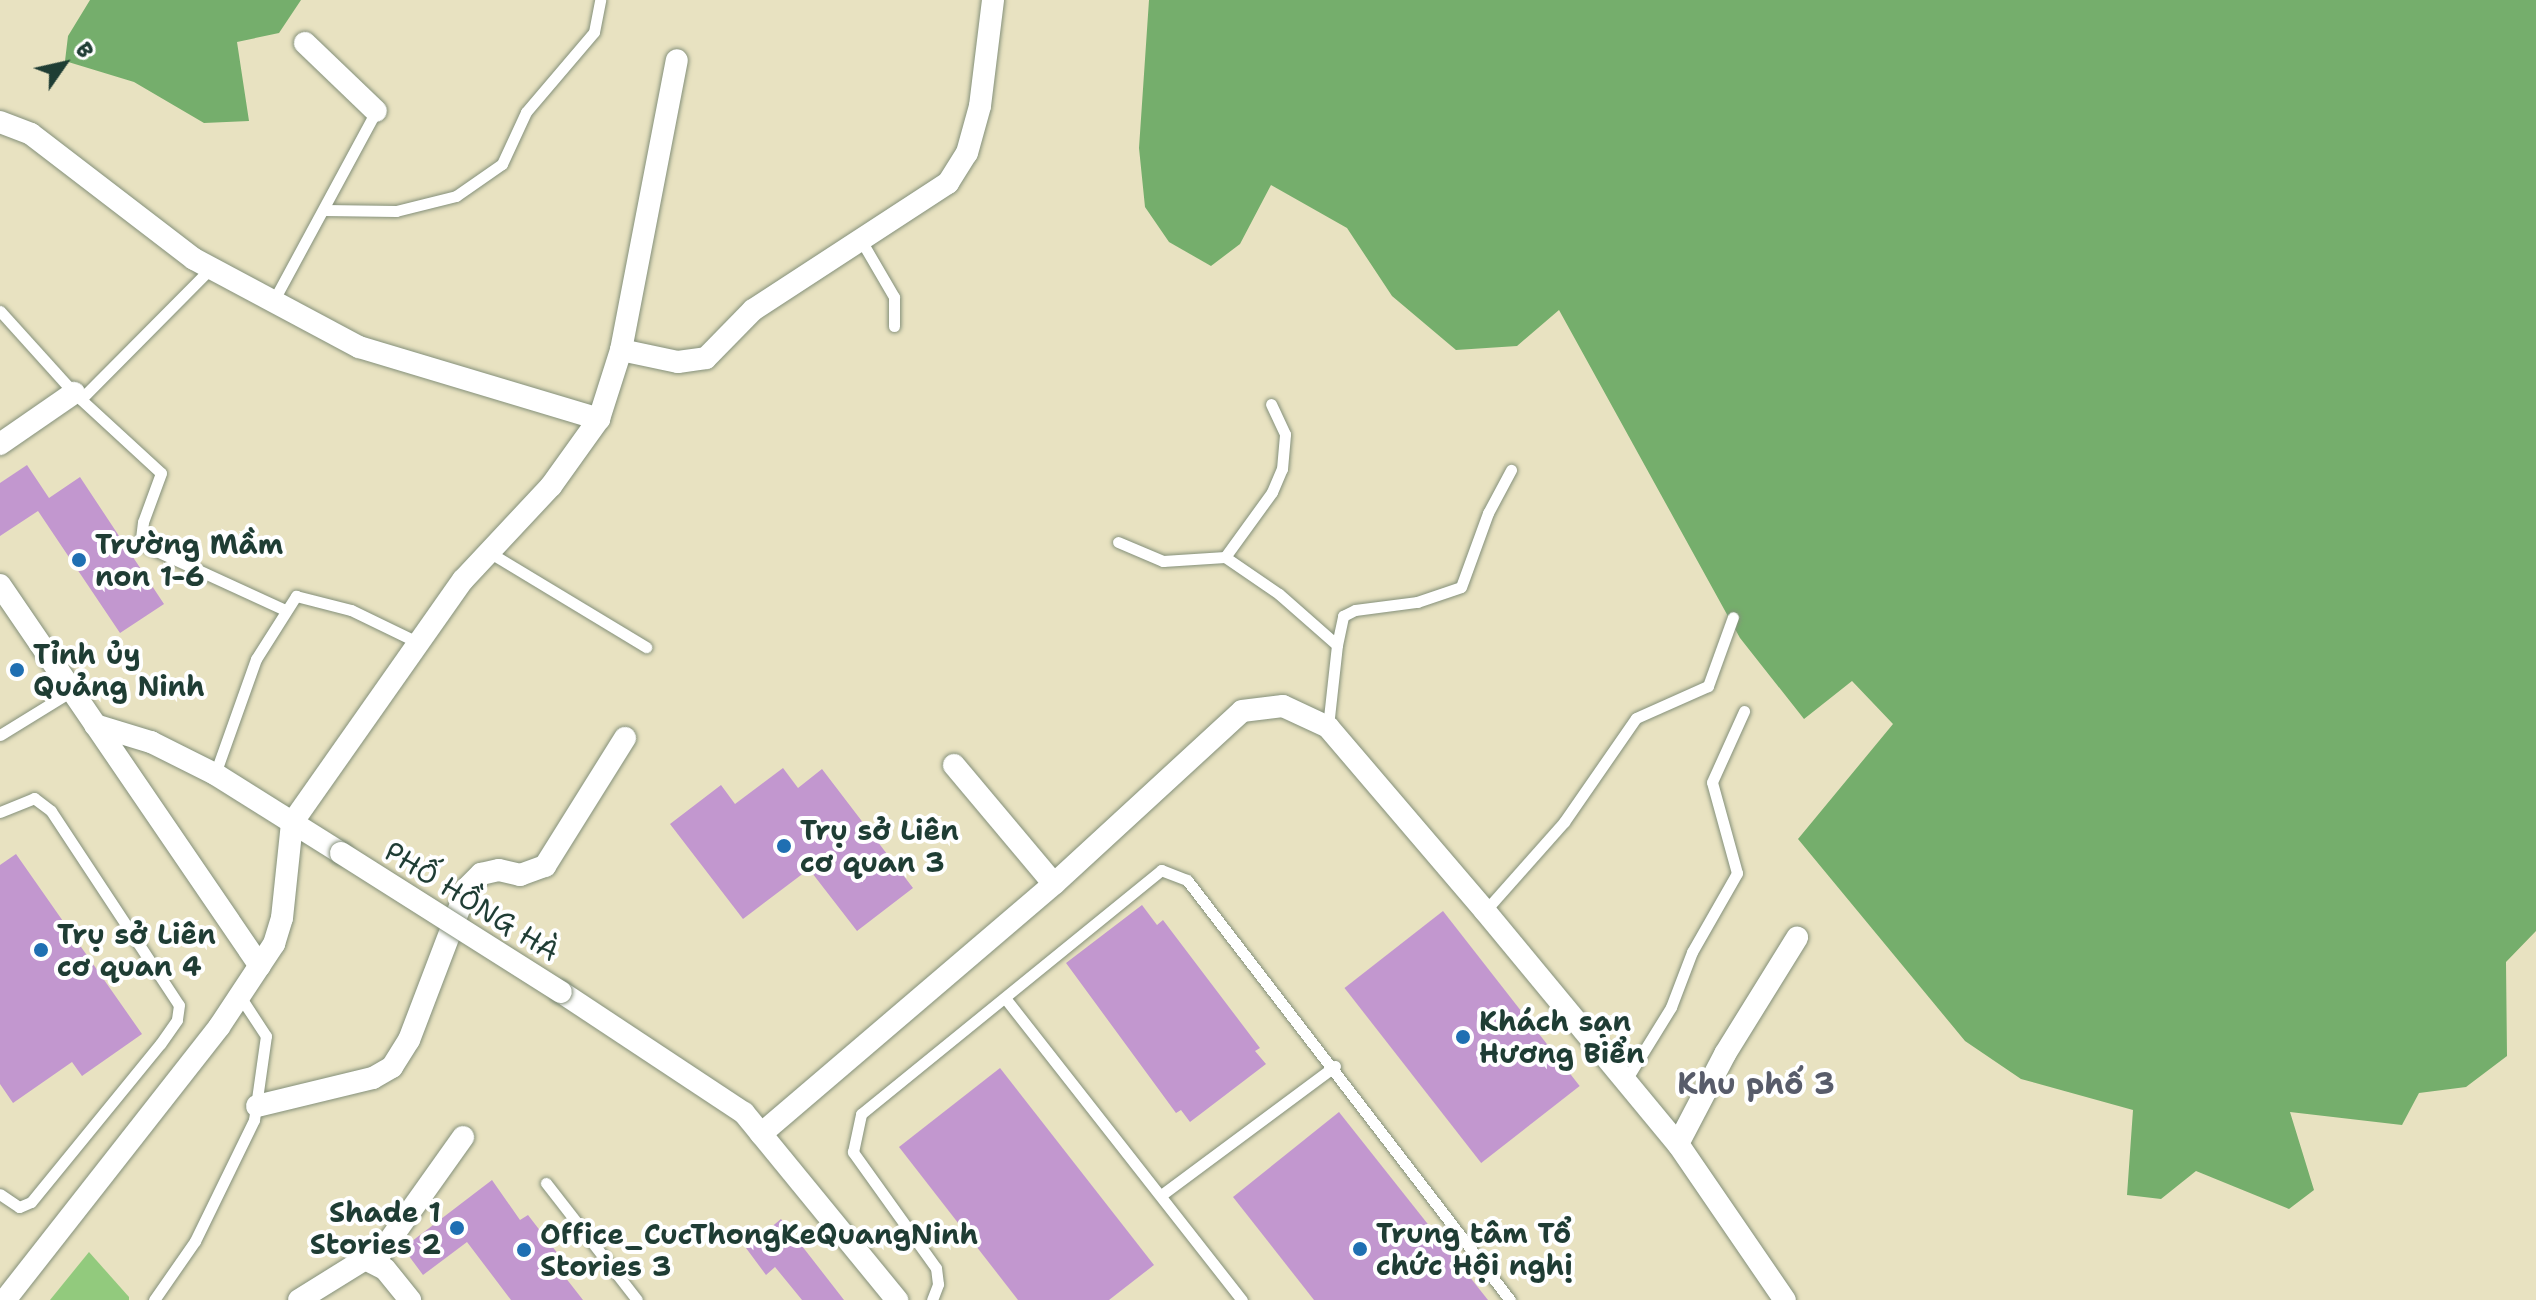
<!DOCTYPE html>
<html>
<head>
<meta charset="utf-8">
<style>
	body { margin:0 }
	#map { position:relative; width:2536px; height:1300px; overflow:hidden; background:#e8e2c1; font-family:"Shantell Sans",sans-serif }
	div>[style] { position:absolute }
	.green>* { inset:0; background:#92ca7d }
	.forest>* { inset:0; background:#75ae6c }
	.building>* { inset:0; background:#c297cf; transform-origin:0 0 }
	.roads { filter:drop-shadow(0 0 2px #84907a) drop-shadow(0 0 2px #84907a) }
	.lane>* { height:11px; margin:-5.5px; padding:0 5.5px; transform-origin:5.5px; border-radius:5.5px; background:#fff }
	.street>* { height:22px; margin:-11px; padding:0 11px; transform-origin:11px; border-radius:11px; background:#fff }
	.bridges { filter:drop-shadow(0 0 2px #84907a) drop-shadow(0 0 2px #84907a) }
	.street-bridge>* { height:22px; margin:-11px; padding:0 11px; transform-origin:11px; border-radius:11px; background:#fff }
	.dots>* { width:22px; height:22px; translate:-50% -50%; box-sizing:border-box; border:4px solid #fff; border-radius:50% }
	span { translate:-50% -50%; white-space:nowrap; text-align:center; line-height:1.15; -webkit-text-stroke:8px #fff; paint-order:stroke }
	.poi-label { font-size:28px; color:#1f3d34; font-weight:700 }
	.left { translate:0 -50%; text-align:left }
	.right { translate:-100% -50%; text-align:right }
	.street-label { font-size:28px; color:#1f3d34 }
	.neighbourhood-label { font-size:30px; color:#585c6a; font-weight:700 }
	.north { position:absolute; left:24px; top:24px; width:80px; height:80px; -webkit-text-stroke:6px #fff; paint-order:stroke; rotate:56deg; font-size:22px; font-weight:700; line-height:32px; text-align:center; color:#1f3d34 }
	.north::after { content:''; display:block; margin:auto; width:28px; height:36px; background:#1f3d34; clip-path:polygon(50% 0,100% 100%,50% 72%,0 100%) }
</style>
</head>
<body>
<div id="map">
	<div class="green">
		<i style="clip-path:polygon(89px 1252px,129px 1297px,129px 1300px,50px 1300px)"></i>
	</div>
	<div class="forest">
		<i style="clip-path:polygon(90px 0,301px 0,279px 33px,237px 42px,249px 121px,204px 123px,134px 82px,65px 61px,68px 36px)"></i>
		<i style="clip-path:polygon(1149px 0,2536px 0,2536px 931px,2506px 962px,2507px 1056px,2466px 1087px,2419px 1093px,2402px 1125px,2290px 1112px,2314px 1190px,2289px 1209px,2196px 1171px,2161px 1199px,2127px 1195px,2133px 1110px,2021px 1079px,1965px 1041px,1798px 839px,1893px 724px,1852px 681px,1804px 719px,1740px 638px,1559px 310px,1517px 346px,1456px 350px,1392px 296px,1347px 228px,1271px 185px,1240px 244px,1211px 266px,1169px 242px,1145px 207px,1139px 148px)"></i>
	</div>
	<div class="building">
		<i style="clip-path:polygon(27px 465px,49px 498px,80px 477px,164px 604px,120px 633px,38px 511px,0 536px,0 483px)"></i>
		<i style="clip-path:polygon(783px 768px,798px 788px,822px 769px,913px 888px,857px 931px,809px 869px,743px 919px,670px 824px,721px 785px,735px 804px)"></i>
		<i style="clip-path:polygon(16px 854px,142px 1034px,82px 1076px,72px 1062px,13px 1103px,0 1084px,0 865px)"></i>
		<i style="clip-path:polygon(1142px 905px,1157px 925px,1163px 920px,1260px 1048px,1255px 1051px,1266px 1064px,1190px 1122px,1181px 1110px,1176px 1113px,1066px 963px)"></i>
		<i style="left:1443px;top:911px;width:222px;height:125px;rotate:52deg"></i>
		<i style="clip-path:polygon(1000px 1068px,1154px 1265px,1109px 1300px,1018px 1300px,899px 1147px)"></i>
		<i style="clip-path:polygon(1339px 1112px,1488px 1300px,1314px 1300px,1233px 1197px)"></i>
		<i style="clip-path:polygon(492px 1180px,520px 1220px,528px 1215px,565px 1263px,558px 1268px,583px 1300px,511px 1300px,467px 1242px,423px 1275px,403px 1248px)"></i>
		<i style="clip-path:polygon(781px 1219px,844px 1300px,802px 1300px,775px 1267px,766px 1275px,746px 1248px)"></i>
	</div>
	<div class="roads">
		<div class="lane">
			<i style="left:324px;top:210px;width:72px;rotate:0.8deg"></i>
			<i style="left:396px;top:211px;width:62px;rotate:-14deg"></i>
			<i style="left:456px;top:196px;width:56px;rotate:-34.8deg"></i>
			<i style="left:502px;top:164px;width:57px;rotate:-65.2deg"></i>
			<i style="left:526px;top:112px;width:105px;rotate:-49.6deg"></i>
			<i style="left:594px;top:32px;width:33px;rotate:-79deg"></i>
			<i style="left:862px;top:242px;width:64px;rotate:59.8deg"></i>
			<i style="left:894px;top:297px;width:29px;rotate:90deg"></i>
			<i style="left:275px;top:298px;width:213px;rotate:-61.6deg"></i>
			<i style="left:0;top:311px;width:110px;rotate:47.9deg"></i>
			<i style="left:74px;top:393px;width:118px;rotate:42.6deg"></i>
			<i style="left:161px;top:473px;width:52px;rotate:110.2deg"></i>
			<i style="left:143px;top:522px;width:16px;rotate:97deg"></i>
			<i style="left:141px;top:538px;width:11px;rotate:52deg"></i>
			<i style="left:148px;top:547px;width:149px;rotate:24.7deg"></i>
			<i style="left:81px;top:399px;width:185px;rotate:-45.2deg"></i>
			<i style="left:1118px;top:542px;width:49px;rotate:22.9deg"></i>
			<i style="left:1163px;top:561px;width:62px;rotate:-3.7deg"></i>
			<i style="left:1225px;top:557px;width:65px;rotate:34.4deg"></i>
			<i style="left:1279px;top:594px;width:77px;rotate:41.3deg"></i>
			<i style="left:1337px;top:645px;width:82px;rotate:96.3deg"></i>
			<i style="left:487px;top:551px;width:186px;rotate:31.1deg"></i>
			<i style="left:1225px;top:557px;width:80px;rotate:-54.1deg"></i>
			<i style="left:1272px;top:492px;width:25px;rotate:-67deg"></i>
			<i style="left:1282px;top:469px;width:35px;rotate:-85deg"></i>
			<i style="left:1285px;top:434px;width:33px;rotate:-115deg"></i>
			<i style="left:1337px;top:645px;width:30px;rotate:-78deg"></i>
			<i style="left:1343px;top:616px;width:13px;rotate:-27deg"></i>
			<i style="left:1355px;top:610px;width:63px;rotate:-7.4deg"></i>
			<i style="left:1417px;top:602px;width:46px;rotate:-18.8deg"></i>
			<i style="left:1461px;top:587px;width:79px;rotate:-70deg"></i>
			<i style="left:1488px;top:513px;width:49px;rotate:-61.9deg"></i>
			<i style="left:0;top:735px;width:82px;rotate:-31.6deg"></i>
			<i style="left:215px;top:774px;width:122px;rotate:-70.4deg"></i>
			<i style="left:256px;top:659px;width:75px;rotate:-57.6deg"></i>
			<i style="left:296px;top:596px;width:57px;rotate:14.3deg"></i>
			<i style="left:351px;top:610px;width:78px;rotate:25.9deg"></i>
			<i style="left:0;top:812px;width:37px;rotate:-22deg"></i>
			<i style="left:34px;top:798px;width:21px;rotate:37deg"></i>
			<i style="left:51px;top:811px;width:232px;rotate:56.6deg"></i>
			<i style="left:179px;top:1005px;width:15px;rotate:98deg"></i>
			<i style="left:177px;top:1020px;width:29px;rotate:125deg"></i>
			<i style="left:160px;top:1044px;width:204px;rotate:129.2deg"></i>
			<i style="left:31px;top:1202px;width:13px;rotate:157deg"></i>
			<i style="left:19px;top:1207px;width:23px;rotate:-146deg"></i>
			<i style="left:1485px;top:911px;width:119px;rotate:-48.4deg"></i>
			<i style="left:1564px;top:822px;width:126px;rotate:-55.3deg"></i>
			<i style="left:1636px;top:718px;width:79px;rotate:-24deg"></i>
			<i style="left:1708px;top:686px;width:73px;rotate:-70.1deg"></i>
			<i style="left:1005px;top:998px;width:384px;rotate:51.9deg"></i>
			<i style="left:1626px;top:1080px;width:86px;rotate:-58.3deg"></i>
			<i style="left:1671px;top:1007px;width:59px;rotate:-69.1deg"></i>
			<i style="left:1692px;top:952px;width:91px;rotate:-60.3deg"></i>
			<i style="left:1737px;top:873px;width:94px;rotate:-105.4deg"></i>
			<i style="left:1712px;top:782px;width:78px;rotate:-65.7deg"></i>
			<i style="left:546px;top:1183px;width:148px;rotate:52.1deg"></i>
			<i style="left:1164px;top:1193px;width:213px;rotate:-36.6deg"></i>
			<i style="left:154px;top:1300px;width:72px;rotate:-55.2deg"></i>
			<i style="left:195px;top:1241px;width:135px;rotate:-64deg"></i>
			<i style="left:254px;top:1120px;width:85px;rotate:-81.9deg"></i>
			<i style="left:266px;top:1036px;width:45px;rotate:-123.3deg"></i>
			<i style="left:932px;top:1300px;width:17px;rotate:-69deg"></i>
			<i style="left:938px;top:1284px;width:16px;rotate:-97deg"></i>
			<i style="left:936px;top:1268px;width:143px;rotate:-125.6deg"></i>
			<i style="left:853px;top:1152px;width:39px;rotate:-78deg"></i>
			<i style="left:861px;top:1114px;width:387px;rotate:-39.1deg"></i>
			<i style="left:1161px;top:870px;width:28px;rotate:21deg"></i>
			<i style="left:1187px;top:880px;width:530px;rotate:52.44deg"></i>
		</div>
		<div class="street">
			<i style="left:305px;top:43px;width:98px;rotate:43.8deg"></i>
			<i style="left:0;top:122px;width:33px;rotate:21deg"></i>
			<i style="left:31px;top:134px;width:205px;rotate:37.5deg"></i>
			<i style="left:194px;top:259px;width:187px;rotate:28.1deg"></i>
			<i style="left:359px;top:347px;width:251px;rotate:16.7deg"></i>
			<i style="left:621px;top:350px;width:58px;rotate:11.9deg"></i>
			<i style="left:678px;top:362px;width:28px;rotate:-8deg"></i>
			<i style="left:706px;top:358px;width:67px;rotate:-45.6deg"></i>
			<i style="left:753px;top:310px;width:233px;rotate:-33.1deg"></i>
			<i style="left:948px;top:183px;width:36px;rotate:-58deg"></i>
			<i style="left:967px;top:153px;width:49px;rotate:-74.5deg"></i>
			<i style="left:980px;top:106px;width:107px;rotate:-83deg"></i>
			<i style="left:0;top:444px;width:90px;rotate:-34.6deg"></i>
			<i style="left:0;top:585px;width:461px;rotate:55.7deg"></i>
			<i style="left:95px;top:725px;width:59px;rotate:16.9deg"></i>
			<i style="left:151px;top:742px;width:72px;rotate:26.6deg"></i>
			<i style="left:215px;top:774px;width:149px;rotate:32.1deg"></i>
			<i style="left:954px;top:765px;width:155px;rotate:50deg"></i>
			<i style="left:561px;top:992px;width:219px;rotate:33.5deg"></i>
			<i style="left:744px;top:1113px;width:242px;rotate:50.7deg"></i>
			<i style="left:257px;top:1106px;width:119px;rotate:-13.6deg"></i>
			<i style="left:373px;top:1078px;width:22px;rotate:-30deg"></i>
			<i style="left:392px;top:1067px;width:32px;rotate:-58deg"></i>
			<i style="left:409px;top:1040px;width:163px;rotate:-69.1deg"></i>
			<i style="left:467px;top:888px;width:20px;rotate:-45deg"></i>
			<i style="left:481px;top:874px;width:18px;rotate:-13deg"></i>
			<i style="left:499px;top:870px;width:22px;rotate:13deg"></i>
			<i style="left:520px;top:875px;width:27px;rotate:-20deg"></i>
			<i style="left:545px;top:866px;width:151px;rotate:-58deg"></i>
			<i style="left:761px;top:1134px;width:385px;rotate:-40.5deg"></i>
			<i style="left:1054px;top:884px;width:255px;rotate:-42.6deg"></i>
			<i style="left:1242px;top:711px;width:41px;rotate:-7deg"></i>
			<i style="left:1283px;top:706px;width:50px;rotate:25deg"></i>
			<i style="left:1328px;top:727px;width:242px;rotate:49.5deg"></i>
			<i style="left:1485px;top:911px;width:303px;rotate:50.4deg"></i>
			<i style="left:1678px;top:1144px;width:189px;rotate:55.6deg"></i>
			<i style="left:1678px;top:1144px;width:102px;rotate:-62.4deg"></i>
			<i style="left:1725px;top:1054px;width:137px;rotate:-58.2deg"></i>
			<i style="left:375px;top:1261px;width:152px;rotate:-54.6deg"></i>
			<i style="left:5px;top:1300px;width:347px;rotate:-51.9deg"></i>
			<i style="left:219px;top:1027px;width:100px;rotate:-56.5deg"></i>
			<i style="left:274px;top:944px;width:27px;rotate:-73deg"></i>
			<i style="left:282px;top:918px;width:96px;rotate:-84deg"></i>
			<i style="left:292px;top:823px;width:297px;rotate:-54.9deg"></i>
			<i style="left:463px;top:580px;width:129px;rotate:-46.9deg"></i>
			<i style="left:551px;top:486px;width:82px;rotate:-54.4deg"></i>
			<i style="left:599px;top:419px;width:72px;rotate:-72.3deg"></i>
			<i style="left:621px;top:350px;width:295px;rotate:-79.1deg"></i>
			<i style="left:299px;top:1300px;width:78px;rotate:-31.8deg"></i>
			<i style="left:365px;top:1259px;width:22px;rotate:27deg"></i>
			<i style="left:385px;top:1269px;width:40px;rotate:51deg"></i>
		</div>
	</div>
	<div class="bridges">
		<div class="street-bridge">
			<i style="left:341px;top:853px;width:260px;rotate:32.3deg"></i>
		</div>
	</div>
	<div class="dots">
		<i style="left:79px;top:560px;background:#1f6fb2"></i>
		<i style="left:17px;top:670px;background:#1f6fb2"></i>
		<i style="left:784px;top:846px;background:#1f6fb2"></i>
		<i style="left:41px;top:950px;background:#1f6fb2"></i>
		<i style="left:1463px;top:1037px;background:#1f6fb2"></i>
		<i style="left:457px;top:1228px;background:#1f6fb2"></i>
		<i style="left:1360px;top:1249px;background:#1f6fb2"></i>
		<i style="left:524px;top:1250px;background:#1f6fb2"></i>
	</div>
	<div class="poi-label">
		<span class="left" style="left:95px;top:560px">Trường Mầm<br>non 1-6</span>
		<span class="left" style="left:33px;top:670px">Tỉnh ủy<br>Quảng Ninh</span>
		<span class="left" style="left:800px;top:846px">Trụ sở Liên<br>cơ quan 3</span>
		<span class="left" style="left:57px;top:950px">Trụ sở Liên<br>cơ quan 4</span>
		<span class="left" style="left:1479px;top:1037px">Khách sạn<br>Hương Biển</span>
		<span class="right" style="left:441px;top:1228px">Shade 1<br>Stories 2</span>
		<span class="left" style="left:1376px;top:1249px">Trung tâm Tổ<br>chức Hội nghị</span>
		<span class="left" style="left:540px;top:1250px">Office_CucThongKeQuangNinh<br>Stories 3</span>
	</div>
	<div class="street-label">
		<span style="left:472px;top:901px;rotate:32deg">PHỐ HỒNG HÀ</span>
	</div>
	<div class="neighbourhood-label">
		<span style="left:1756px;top:1084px">Khu phố 3</span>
	</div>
	<div class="north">B</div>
</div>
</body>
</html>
